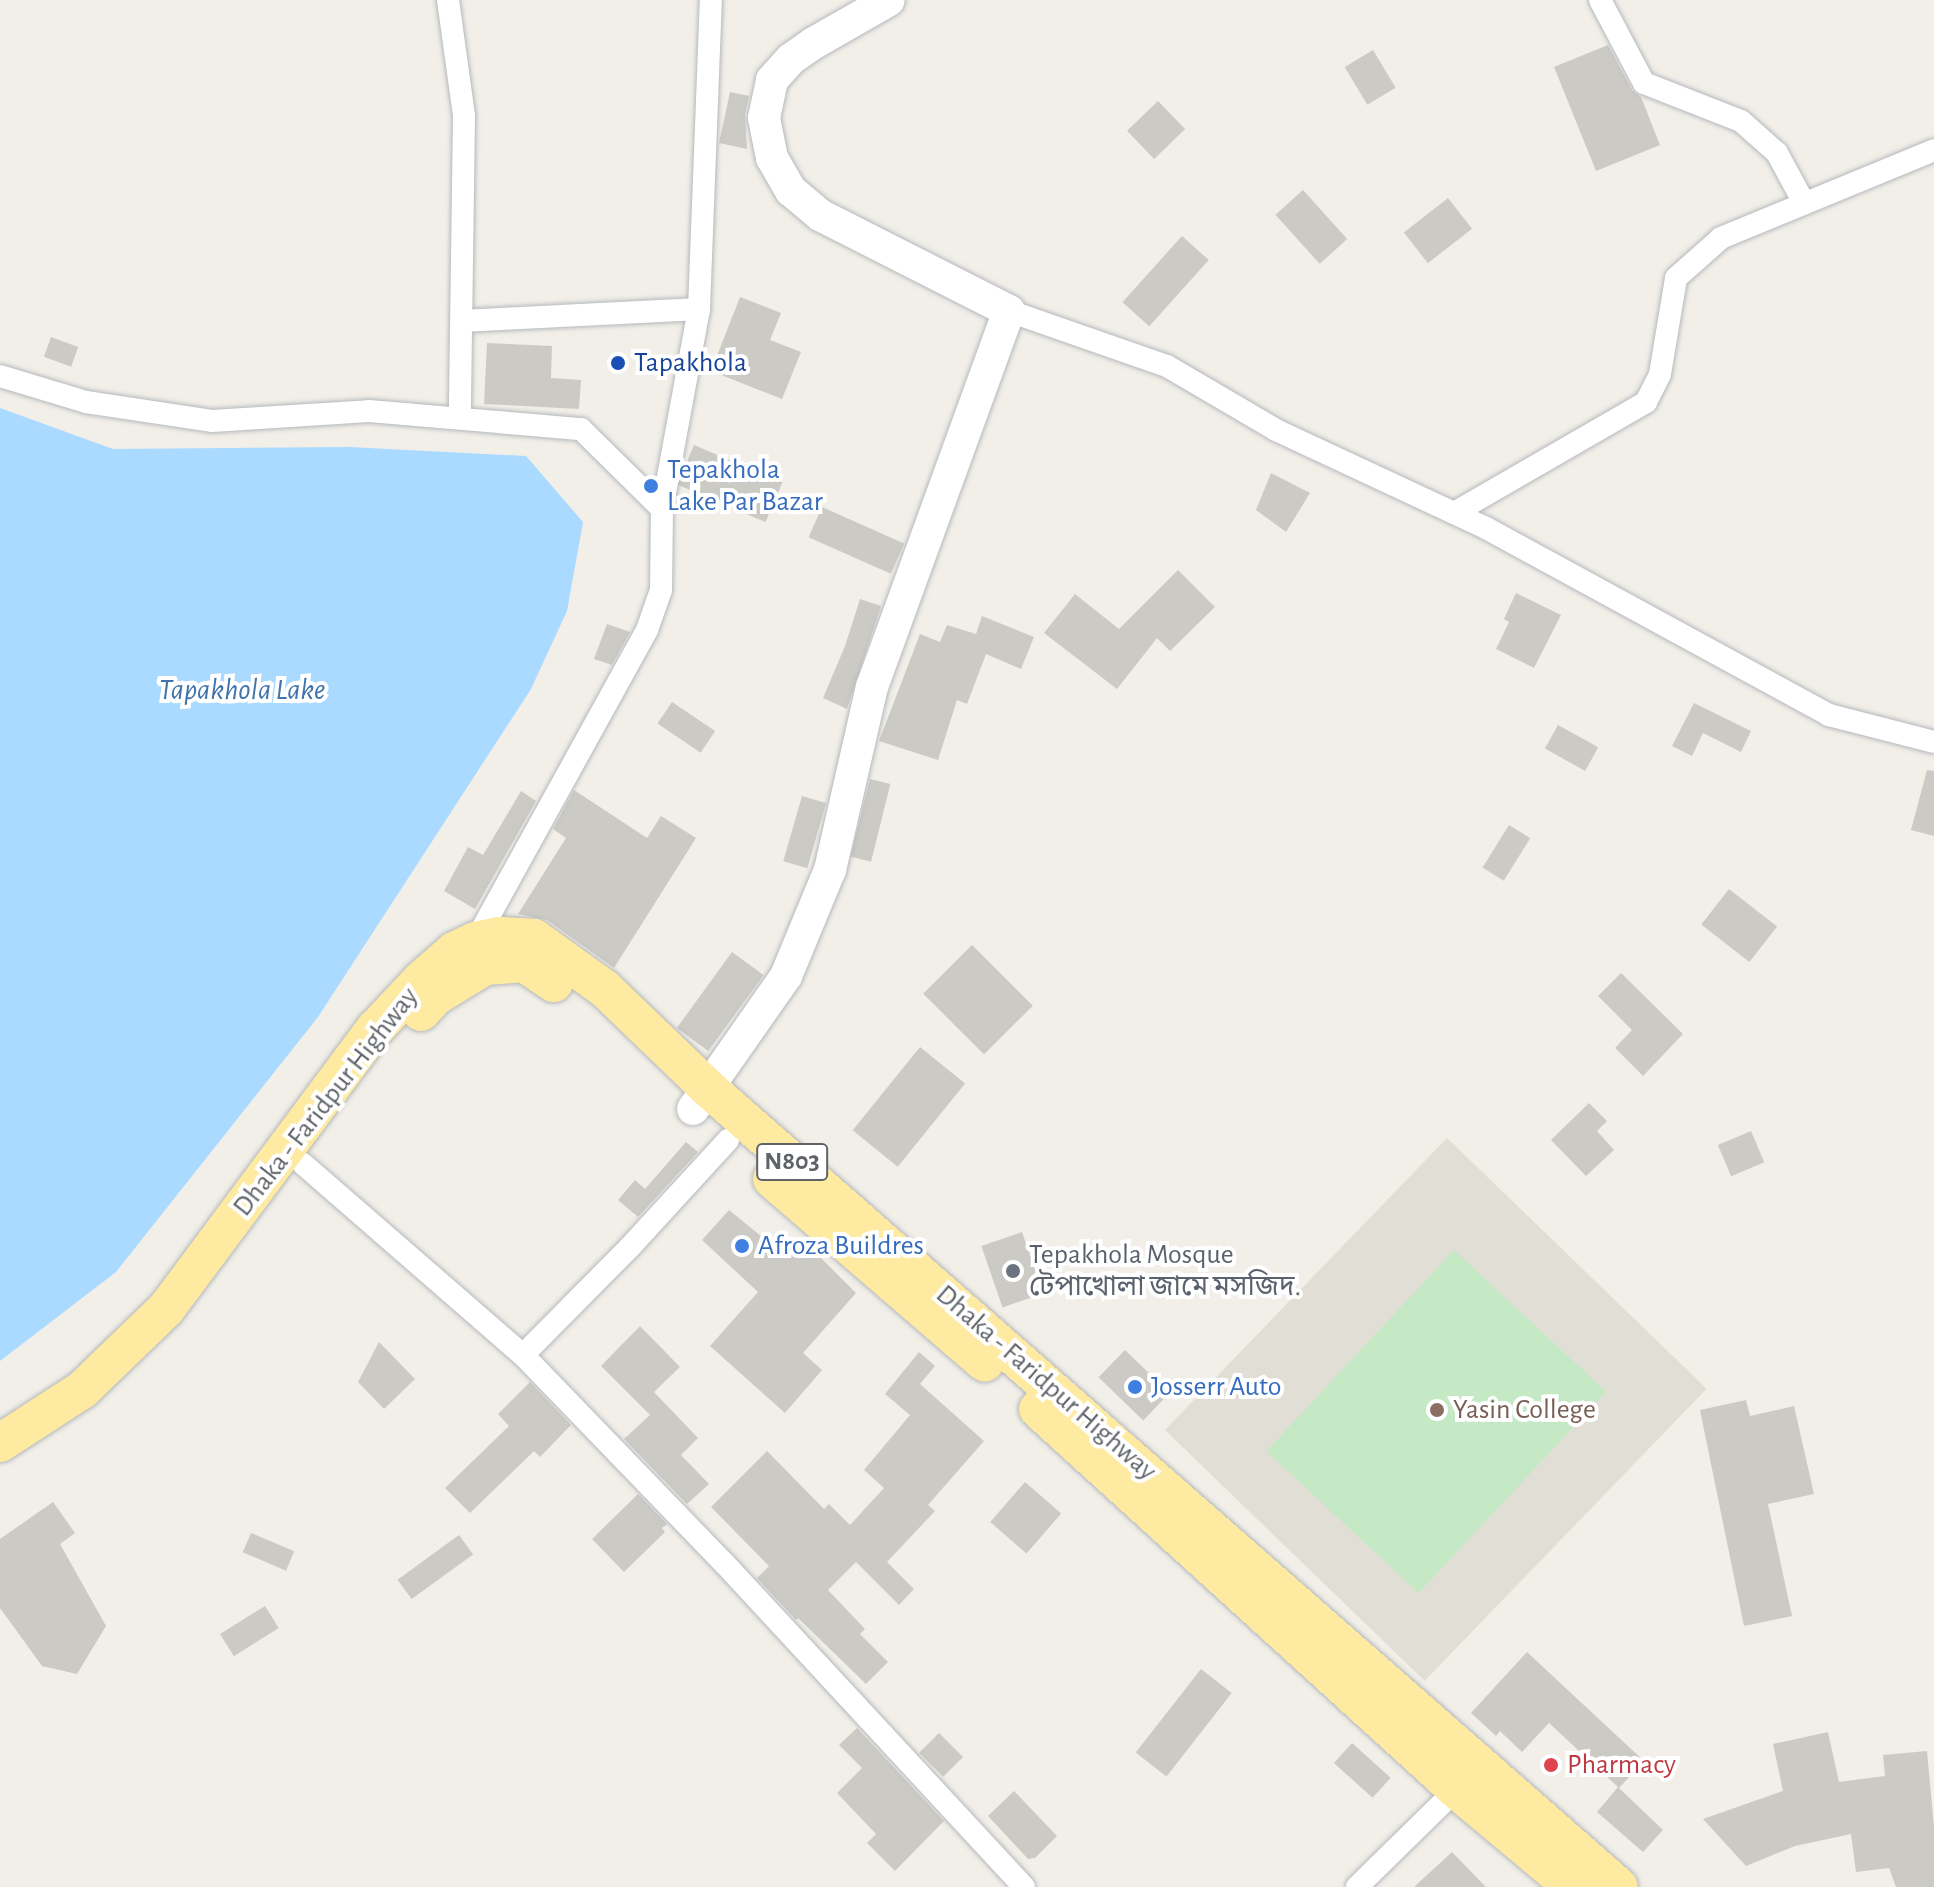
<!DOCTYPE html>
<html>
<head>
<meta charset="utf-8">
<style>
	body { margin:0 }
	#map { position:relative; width:1934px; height:1887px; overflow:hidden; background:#f1efe8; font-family:"Alegreya Sans","Noto Sans Bengali",sans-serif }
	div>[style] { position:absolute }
	.education>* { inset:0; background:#e1ded6; transform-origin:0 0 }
	.green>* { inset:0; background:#c5e8c5; transform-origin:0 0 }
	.water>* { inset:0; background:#aadaff }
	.building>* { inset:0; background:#cccac5; transform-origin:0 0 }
	.roads { filter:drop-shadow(0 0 2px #b5b8bc) drop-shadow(0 0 2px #b5b8bc) }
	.minor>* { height:22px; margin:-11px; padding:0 11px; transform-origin:11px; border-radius:11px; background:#fff }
	.secondary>* { height:32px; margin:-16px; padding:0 16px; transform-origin:16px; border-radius:16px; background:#fff }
	.trunk>* { height:38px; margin:-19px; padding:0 19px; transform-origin:19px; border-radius:19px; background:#feeaa1 }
	.dots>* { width:22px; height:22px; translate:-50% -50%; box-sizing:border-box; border:4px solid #fff; border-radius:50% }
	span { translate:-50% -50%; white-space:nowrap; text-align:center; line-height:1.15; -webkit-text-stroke:8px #fff; paint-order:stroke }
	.shield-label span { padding:2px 6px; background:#fff; border:2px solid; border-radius:6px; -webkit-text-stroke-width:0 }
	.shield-label { font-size:26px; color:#5f6368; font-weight:700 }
	.transit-label { font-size:28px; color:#164399 }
	.left { translate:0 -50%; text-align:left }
	.shop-label { font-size:28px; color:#366cbe }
	.street-label { font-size:28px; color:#5f6368 }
	.worship-label { font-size:28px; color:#5b616d }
	.education-label { font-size:28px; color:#785e54 }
	.health-label { font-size:28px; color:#be3a42 }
	.water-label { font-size:30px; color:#4174aa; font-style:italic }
</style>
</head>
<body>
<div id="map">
	<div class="education">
		<i style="left:1447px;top:1138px;width:361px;height:406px;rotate:44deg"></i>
	</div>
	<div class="green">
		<i style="left:1454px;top:1250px;width:208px;height:275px;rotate:43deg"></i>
	</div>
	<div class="water">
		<i style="clip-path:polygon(0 408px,113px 449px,349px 447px,526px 456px,583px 522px,567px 611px,531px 689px,318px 1017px,116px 1272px,0 1361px)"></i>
	</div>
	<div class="building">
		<i style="clip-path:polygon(1608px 45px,1632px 90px,1641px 97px,1660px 145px,1596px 171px,1554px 67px)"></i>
		<i style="left:1373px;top:50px;width:44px;height:33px;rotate:59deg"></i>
		<i style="clip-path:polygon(730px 92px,749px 96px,745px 115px,747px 149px,719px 143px)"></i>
		<i style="left:1158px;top:101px;width:39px;height:43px;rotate:46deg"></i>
		<i style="left:1303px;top:190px;width:66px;height:37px;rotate:48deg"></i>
		<i style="left:1448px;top:198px;width:39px;height:56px;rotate:52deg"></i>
		<i style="left:1182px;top:236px;width:36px;height:89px;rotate:42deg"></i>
		<i style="clip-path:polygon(740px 297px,781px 313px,770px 340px,801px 352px,782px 399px,711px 371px)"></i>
		<i style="left:51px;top:337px;width:29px;height:21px;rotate:20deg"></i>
		<i style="clip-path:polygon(487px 343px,552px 346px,551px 378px,581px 380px,579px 409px,484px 404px)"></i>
		<i style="left:694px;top:445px;width:96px;height:43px;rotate:23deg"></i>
		<i style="clip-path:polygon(1271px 473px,1310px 493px,1286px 532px,1256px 510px)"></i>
		<i style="left:822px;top:507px;width:90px;height:33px;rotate:24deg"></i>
		<i style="clip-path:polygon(1178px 570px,1215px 607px,1170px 651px,1157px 638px,1117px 689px,1044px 633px,1075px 594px,1119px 629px)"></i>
		<i style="clip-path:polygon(1516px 593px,1561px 615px,1534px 668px,1496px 649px,1509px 622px,1504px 619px)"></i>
		<i style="clip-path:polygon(860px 599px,881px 606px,847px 709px,823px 698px,845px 646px)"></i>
		<i style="clip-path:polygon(982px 616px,1034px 637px,1021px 669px,986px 654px,967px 704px,957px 700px,938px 760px,879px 741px,920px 634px,940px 642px,947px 625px,976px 634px)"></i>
		<i style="clip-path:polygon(607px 624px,630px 632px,612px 665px,594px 659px)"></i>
		<i style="left:672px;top:702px;width:52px;height:26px;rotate:34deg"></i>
		<i style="clip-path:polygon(1694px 703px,1751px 731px,1741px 752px,1703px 733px,1692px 756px,1672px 746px)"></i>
		<i style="left:1558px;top:725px;width:46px;height:27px;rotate:29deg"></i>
		<i style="clip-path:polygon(1927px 770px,1934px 771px,1934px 836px,1911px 830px)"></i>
		<i style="left:870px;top:779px;width:21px;height:80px;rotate:14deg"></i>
		<i style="clip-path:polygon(574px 790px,647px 838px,661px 816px,696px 838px,614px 968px,547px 920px,518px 914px,566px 838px,553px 829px)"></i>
		<i style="clip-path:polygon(521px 791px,536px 801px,475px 909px,444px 891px,468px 847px,483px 855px)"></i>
		<i style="left:802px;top:796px;width:25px;height:68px;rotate:16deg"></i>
		<i style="left:1509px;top:825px;width:25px;height:50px;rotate:32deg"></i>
		<i style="left:1729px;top:889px;width:61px;height:45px;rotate:38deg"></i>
		<i style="left:972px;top:945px;width:86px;height:69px;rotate:45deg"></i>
		<i style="left:732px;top:952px;width:39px;height:94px;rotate:36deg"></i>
		<i style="clip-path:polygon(1621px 973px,1683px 1034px,1643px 1076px,1615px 1048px,1632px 1030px,1598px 996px)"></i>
		<i style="left:920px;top:1047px;width:58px;height:107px;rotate:39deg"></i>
		<i style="clip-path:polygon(1589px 1103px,1607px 1121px,1597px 1131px,1614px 1150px,1586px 1176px,1551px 1140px)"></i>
		<i style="left:1751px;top:1131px;width:34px;height:36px;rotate:67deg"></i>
		<i style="clip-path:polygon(686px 1142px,698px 1152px,638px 1217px,618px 1200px,635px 1180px,645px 1189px)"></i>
		<i style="clip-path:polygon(729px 1210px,788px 1258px,804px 1241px,856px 1293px,803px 1353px,822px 1370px,785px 1413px,710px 1346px,758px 1292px,702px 1240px)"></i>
		<i style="left:1022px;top:1232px;width:65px;height:43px;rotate:71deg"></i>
		<i style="clip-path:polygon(640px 1326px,680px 1367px,654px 1392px,698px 1438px,681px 1455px,709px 1484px,687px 1504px,624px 1439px,650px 1415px,601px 1366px)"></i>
		<i style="clip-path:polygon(379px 1342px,415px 1379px,384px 1409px,358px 1382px)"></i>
		<i style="left:1125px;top:1350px;width:62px;height:38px;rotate:44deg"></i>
		<i style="clip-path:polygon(919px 1352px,935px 1366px,920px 1384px,984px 1441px,928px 1505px,935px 1511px,887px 1562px,914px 1589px,899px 1605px,856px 1562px,828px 1590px,865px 1629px,860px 1634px,888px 1662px,866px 1684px,798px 1618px,796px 1620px,757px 1578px,769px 1566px,711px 1507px,767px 1451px,824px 1509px,829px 1504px,850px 1525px,884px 1488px,864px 1470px,910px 1415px,885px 1394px)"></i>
		<i style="clip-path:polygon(530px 1382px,571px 1425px,540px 1457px,534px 1451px,470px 1513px,445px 1488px,509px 1426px,498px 1414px)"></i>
		<i style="clip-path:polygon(1746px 1400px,1750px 1416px,1794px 1406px,1814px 1494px,1768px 1504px,1792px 1616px,1744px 1626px,1700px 1410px)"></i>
		<i style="left:1025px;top:1482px;width:48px;height:53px;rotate:41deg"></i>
		<i style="clip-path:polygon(638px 1494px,667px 1524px,662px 1528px,665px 1532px,624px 1572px,592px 1539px)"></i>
		<i style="clip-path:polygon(53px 1502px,75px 1533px,60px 1544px,106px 1626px,77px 1674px,42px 1666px,0 1608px,0 1539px)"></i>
		<i style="left:251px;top:1533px;width:47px;height:21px;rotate:23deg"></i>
		<i style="left:459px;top:1535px;width:24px;height:76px;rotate:54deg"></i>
		<i style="left:265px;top:1606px;width:26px;height:53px;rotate:58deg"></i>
		<i style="clip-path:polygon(1527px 1652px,1644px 1761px,1619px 1788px,1663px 1830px,1643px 1852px,1597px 1812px,1618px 1787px,1549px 1723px,1522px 1752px,1500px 1731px,1496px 1736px,1471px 1713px)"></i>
		<i style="left:1201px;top:1669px;width:39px;height:106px;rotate:38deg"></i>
		<i style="clip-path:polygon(857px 1728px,944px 1821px,895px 1871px,867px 1843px,876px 1834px,837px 1793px,862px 1768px,839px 1745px)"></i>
		<i style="clip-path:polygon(1828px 1732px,1839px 1782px,1885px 1776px,1883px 1755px,1927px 1751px,1934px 1827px,1934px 1887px,1896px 1887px,1889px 1868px,1856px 1872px,1851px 1834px,1795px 1846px,1746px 1866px,1703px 1819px,1783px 1791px,1773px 1744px)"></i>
		<i style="left:939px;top:1733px;width:34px;height:28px;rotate:45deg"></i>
		<i style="left:1352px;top:1743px;width:52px;height:27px;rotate:42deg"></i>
		<i style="clip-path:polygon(1014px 1791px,1057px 1836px,1035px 1858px,1028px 1859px,988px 1816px)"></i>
		<i style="clip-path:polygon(1452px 1852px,1486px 1887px,1414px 1887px)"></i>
	</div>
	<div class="roads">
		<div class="minor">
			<i style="left:448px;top:0;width:117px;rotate:82.1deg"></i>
			<i style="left:464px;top:116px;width:300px;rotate:90.8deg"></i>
			<i style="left:1600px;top:0;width:94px;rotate:62.1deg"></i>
			<i style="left:1644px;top:83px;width:104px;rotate:21.4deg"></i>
			<i style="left:1741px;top:121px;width:48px;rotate:41.6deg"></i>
			<i style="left:1777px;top:153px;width:57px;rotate:61.6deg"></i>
			<i style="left:1009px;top:311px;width:167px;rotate:19.2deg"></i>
			<i style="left:1167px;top:366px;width:126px;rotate:30.4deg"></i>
			<i style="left:1276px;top:430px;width:232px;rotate:25deg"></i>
			<i style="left:1486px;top:528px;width:391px;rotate:28.6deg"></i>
			<i style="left:1829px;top:715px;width:108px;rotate:14.4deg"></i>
			<i style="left:462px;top:321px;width:237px;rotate:-2.9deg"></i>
			<i style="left:0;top:376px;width:90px;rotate:16.8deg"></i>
			<i style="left:86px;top:402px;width:127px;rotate:8.6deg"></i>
			<i style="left:212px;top:421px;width:157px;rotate:-3.6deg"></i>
			<i style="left:369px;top:411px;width:213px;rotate:4.9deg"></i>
			<i style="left:581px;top:429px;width:114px;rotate:44.6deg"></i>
			<i style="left:662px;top:509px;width:81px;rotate:90.7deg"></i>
			<i style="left:661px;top:590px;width:42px;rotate:109.3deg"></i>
			<i style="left:647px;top:630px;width:355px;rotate:118.9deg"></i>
			<i style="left:662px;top:509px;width:203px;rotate:-79.5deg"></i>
			<i style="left:699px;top:309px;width:309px;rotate:-87.8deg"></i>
			<i style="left:1454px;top:513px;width:222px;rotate:-30deg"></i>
			<i style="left:1646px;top:402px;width:31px;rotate:-63deg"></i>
			<i style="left:1660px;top:374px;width:97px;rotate:-80.5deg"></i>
			<i style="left:1676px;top:278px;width:60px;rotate:-41.6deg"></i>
			<i style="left:1721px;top:238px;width:230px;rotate:-22.4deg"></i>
			<i style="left:303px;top:1164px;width:291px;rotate:41deg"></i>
			<i style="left:523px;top:1355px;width:291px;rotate:46deg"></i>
			<i style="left:725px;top:1564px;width:440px;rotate:47.2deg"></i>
			<i style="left:523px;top:1355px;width:152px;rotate:-45.3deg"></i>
			<i style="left:630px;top:1247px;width:145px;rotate:-47.5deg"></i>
			<i style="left:1357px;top:1887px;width:148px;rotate:-44.5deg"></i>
		</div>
		<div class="secondary">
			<i style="left:693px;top:1109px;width:162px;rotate:-55deg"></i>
			<i style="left:786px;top:976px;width:115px;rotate:-67.5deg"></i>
			<i style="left:830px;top:870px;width:188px;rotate:-77.1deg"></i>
			<i style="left:872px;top:687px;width:400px;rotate:-70deg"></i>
			<i style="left:1009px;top:311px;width:212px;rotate:-153.1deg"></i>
			<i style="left:820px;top:215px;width:38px;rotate:-140deg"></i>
			<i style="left:791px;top:191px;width:38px;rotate:-120deg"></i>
			<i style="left:772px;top:158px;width:41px;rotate:-101.3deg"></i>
			<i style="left:764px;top:118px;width:39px;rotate:-78deg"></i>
			<i style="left:772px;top:80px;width:28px;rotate:-48deg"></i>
			<i style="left:791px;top:59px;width:28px;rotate:-35deg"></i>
			<i style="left:814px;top:43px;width:86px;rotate:-29.8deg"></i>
		</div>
		<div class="trunk">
			<i style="left:421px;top:1012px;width:22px;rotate:-47deg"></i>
			<i style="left:436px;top:996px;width:57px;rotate:-31.5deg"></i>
			<i style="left:485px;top:966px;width:39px;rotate:-4deg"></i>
			<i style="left:524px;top:963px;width:36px;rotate:34deg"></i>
			<i style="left:772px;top:1179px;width:281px;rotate:40.8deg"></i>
			<i style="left:1038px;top:1409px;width:568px;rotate:42.29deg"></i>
			<i style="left:1458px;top:1791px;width:150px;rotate:39.9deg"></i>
			<i style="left:0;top:1443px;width:98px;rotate:-32.9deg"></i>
			<i style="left:82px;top:1390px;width:117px;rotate:-44deg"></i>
			<i style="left:166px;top:1309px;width:349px;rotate:-53.3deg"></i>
			<i style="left:375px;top:1029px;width:67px;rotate:-46.8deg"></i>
			<i style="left:421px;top:980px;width:44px;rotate:-41.3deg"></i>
			<i style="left:454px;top:951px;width:23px;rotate:-25deg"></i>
			<i style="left:475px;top:941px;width:25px;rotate:-12deg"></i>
			<i style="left:499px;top:936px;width:35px;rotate:3deg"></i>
			<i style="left:534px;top:938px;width:87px;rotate:35.7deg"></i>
			<i style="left:605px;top:989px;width:144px;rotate:43.9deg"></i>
			<i style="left:709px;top:1089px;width:1210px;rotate:41.25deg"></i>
		</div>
	</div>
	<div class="dots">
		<i style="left:618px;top:363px;background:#1a4fb4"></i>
		<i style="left:651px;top:486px;background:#3f7fe0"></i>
		<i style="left:742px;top:1246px;background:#3f7fe0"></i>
		<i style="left:1013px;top:1271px;background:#6b7280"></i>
		<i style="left:1135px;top:1387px;background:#3f7fe0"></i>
		<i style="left:1437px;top:1410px;background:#8d6e63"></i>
		<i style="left:1551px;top:1765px;background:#e0444e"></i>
	</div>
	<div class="shield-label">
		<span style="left:792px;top:1162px">N803</span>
	</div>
	<div class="transit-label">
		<span class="left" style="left:634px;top:363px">Tapakhola</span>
	</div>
	<div class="shop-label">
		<span class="left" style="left:667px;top:486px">Tepakhola<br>Lake Par Bazar</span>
		<span class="left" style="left:758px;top:1246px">Afroza Buildres</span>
		<span class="left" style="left:1151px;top:1387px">Josserr Auto</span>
	</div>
	<div class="street-label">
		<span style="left:326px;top:1102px;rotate:-52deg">Dhaka - Faridpur Highway</span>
		<span style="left:1046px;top:1383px;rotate:41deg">Dhaka - Faridpur Highway</span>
	</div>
	<div class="worship-label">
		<span class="left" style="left:1029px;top:1271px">Tepakhola Mosque<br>টেপাখোলা জামে মসজিদ.</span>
	</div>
	<div class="education-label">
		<span class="left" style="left:1453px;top:1410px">Yasin College</span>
	</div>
	<div class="health-label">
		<span class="left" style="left:1567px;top:1765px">Pharmacy</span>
	</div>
	<div class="water-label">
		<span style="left:242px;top:690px">Tapakhola Lake</span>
	</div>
</div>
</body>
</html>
